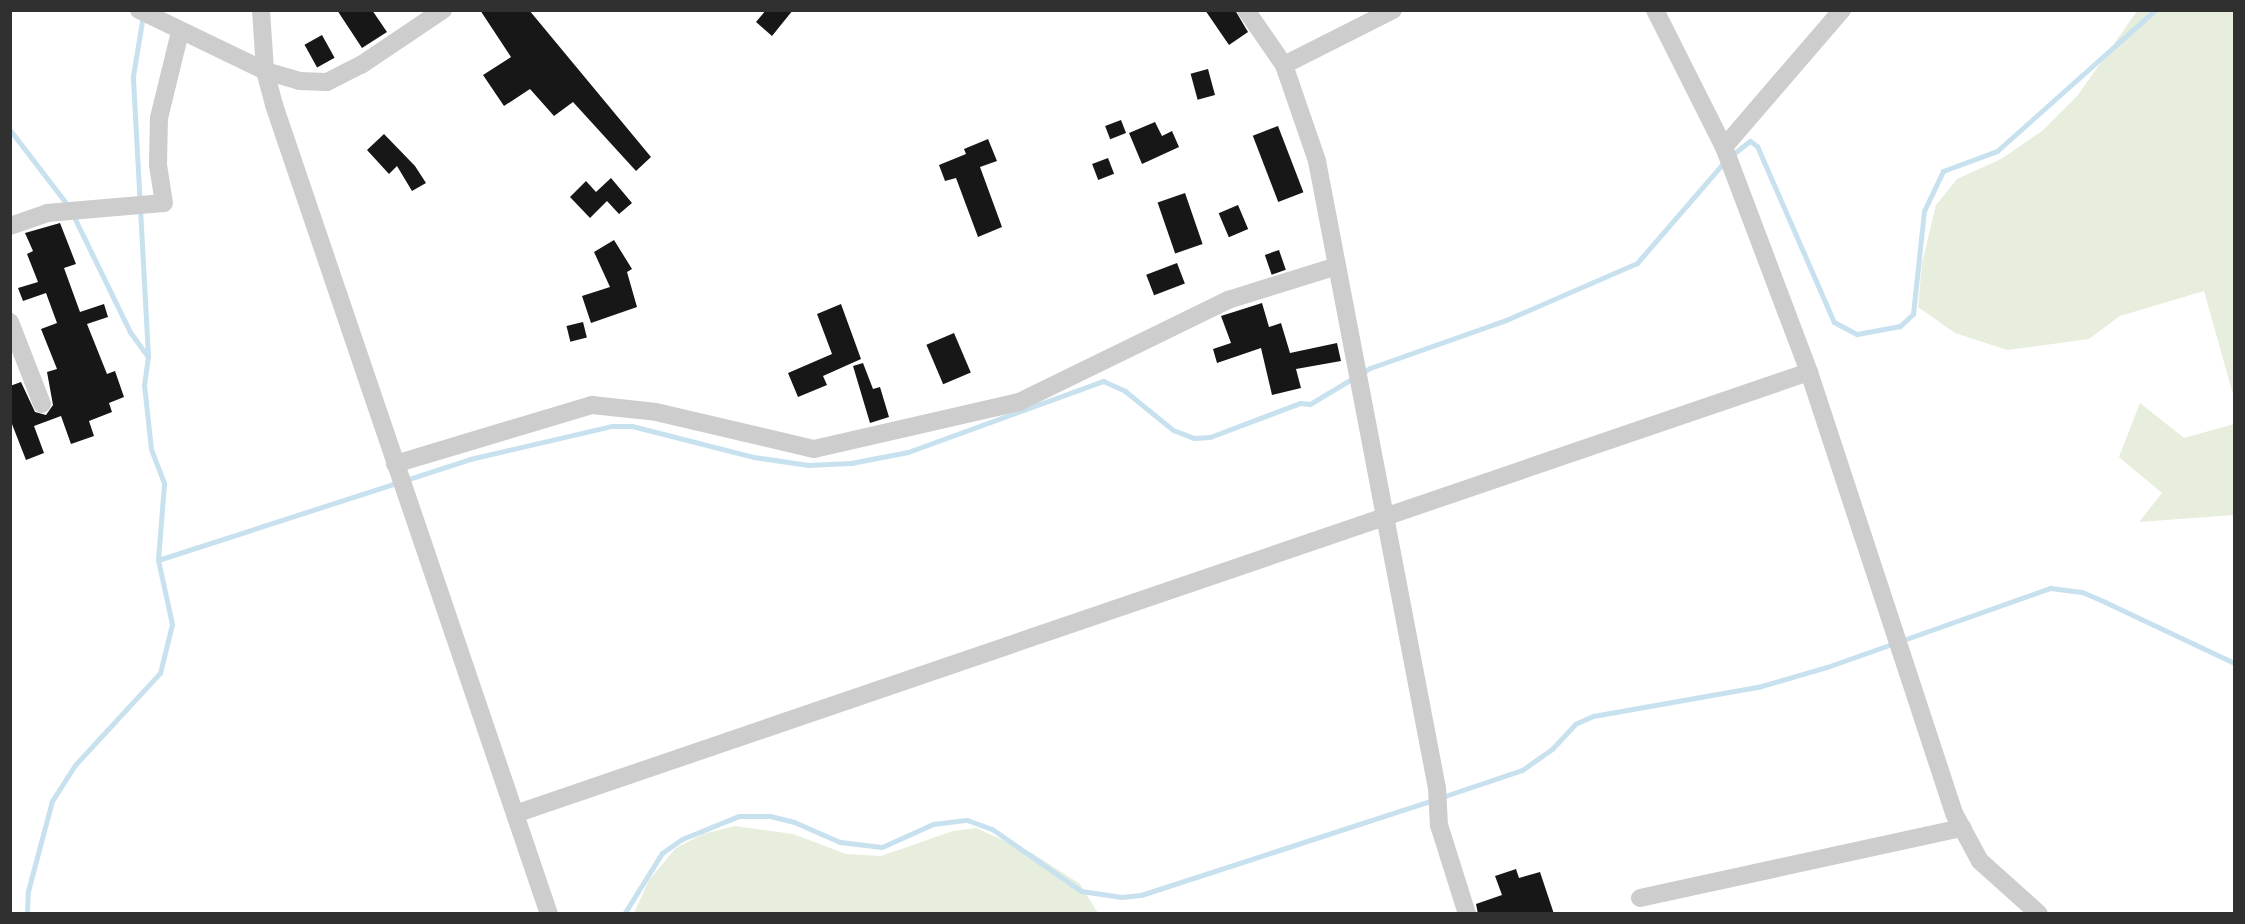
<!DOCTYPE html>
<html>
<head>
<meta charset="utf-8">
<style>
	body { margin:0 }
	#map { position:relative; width:2245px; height:924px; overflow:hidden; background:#fff; font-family:"Archivo Narrow",sans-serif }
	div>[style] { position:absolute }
	.green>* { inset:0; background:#e7eedd }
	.stream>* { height:5px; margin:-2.5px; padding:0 2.5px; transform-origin:2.5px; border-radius:2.5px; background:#c8e1ef }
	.building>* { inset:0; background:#171717; transform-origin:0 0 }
	.street>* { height:18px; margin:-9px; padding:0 9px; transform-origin:9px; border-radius:9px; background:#cdcdcd }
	span { translate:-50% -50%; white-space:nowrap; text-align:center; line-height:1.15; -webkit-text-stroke:6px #fff; paint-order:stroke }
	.frame { position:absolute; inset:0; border:12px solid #303030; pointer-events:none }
</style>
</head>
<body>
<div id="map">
	<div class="green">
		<i style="clip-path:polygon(2137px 11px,2234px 11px,2234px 398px,2204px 291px,2120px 316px,2089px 339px,2007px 350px,1955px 333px,1918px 307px,1922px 263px,1936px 205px,1957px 179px,2001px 159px,2042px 131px,2078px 95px)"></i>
		<i style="clip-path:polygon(2140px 403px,2184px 438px,2234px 424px,2234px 515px,2139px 522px,2162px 493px,2119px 457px)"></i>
		<i style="clip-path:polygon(735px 826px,793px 834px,846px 854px,881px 856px,953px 831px,976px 828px,1032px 853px,1080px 884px,1098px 913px,634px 913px,649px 880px,676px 848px,703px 834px)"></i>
	</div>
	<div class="stream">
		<i style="left:10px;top:130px;width:97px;rotate:52.5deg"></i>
		<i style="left:1732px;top:155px;width:23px;rotate:-38deg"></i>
		<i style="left:1750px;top:141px;width:9px;rotate:36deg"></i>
		<i style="left:1757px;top:146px;width:192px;rotate:66.4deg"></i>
		<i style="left:1834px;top:322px;width:26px;rotate:28deg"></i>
		<i style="left:1857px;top:334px;width:44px;rotate:-10.5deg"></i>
		<i style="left:1900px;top:326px;width:18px;rotate:-43deg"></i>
		<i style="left:1913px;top:314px;width:104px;rotate:-83.9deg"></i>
		<i style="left:1924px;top:211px;width:44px;rotate:-64.6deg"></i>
		<i style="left:1943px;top:171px;width:58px;rotate:-20.3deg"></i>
		<i style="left:1997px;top:151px;width:212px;rotate:-41.7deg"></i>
		<i style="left:73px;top:215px;width:130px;rotate:64deg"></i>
		<i style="left:130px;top:332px;width:29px;rotate:54deg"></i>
		<i style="left:158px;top:560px;width:328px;rotate:-17.9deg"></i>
		<i style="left:470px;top:459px;width:146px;rotate:-13.1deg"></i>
		<i style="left:612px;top:426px;width:20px"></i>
		<i style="left:632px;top:426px;width:126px;rotate:14.3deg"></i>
		<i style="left:754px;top:457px;width:55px;rotate:8.4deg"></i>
		<i style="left:808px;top:465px;width:43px;rotate:-2.7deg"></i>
		<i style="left:851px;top:463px;width:58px;rotate:-10.9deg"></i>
		<i style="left:908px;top:452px;width:208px;rotate:-20deg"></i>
		<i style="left:1103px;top:381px;width:24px;rotate:24deg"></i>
		<i style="left:1125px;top:391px;width:62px;rotate:39.1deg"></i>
		<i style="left:1173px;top:430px;width:22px;rotate:21deg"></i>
		<i style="left:1194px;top:438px;width:16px;rotate:-4deg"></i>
		<i style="left:1210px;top:437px;width:96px;rotate:-20.7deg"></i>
		<i style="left:1300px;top:403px;width:10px;rotate:6deg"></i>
		<i style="left:1310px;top:404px;width:70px;rotate:-31deg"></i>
		<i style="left:1370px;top:368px;width:144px;rotate:-19.4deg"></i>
		<i style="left:1506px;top:320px;width:143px;rotate:-23.5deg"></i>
		<i style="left:1637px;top:263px;width:135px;rotate:-49.2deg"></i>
		<i style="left:1445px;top:796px;width:81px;rotate:-18.7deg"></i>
		<i style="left:1522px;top:770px;width:37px;rotate:-35deg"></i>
		<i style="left:1552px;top:749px;width:34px;rotate:-47deg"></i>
		<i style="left:1575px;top:724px;width:20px;rotate:-24deg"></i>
		<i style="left:1593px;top:716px;width:168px;rotate:-10deg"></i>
		<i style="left:1758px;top:687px;width:72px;rotate:-16.2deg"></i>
		<i style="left:1827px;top:667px;width:237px;rotate:-19.5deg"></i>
		<i style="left:2050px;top:588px;width:32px;rotate:7deg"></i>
		<i style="left:2082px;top:592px;width:25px;rotate:23deg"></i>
		<i style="left:2105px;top:602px;width:143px;rotate:25.3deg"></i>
		<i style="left:27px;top:914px;width:23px;rotate:-88deg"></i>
		<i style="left:28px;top:891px;width:93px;rotate:-75.1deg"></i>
		<i style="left:52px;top:801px;width:43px;rotate:-57.4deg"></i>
		<i style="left:75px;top:765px;width:125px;rotate:-47.3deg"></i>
		<i style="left:160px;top:673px;width:50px;rotate:-76.2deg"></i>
		<i style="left:172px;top:624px;width:66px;rotate:-102.3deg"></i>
		<i style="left:158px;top:560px;width:77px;rotate:-85.5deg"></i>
		<i style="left:164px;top:483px;width:36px;rotate:-111deg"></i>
		<i style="left:151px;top:449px;width:64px;rotate:-96.2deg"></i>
		<i style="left:144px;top:385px;width:29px;rotate:-82deg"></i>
		<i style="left:148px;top:356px;width:280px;rotate:-93.1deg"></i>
		<i style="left:133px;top:76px;width:62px;rotate:-80.7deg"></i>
		<i style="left:624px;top:914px;width:72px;rotate:-58.1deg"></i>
		<i style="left:662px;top:853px;width:24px;rotate:-35deg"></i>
		<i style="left:682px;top:839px;width:61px;rotate:-22deg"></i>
		<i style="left:739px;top:816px;width:31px"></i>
		<i style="left:770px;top:816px;width:25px;rotate:14deg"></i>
		<i style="left:794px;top:822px;width:50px;rotate:23.5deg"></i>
		<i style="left:840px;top:842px;width:42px;rotate:6.8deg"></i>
		<i style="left:882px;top:847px;width:56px;rotate:-24.3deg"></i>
		<i style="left:933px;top:824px;width:34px;rotate:-7deg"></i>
		<i style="left:967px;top:820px;width:27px;rotate:20deg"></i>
		<i style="left:992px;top:829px;width:108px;rotate:34.9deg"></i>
		<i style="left:1081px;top:891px;width:41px;rotate:8.3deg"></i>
		<i style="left:1122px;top:897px;width:19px;rotate:-6deg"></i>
		<i style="left:1141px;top:895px;width:302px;rotate:-18deg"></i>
	</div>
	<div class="building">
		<i style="clip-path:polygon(337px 10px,372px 10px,387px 32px,362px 48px)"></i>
		<i style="clip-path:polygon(480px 10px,529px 10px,651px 157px,636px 171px,573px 102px,554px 116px,530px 89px,504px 106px,483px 75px,511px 57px)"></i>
		<i style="clip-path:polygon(766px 10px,793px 10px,772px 36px,756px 22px)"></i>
		<i style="clip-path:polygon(1205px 10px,1235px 10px,1248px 32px,1229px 45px)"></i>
		<i style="left:322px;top:35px;width:26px;height:20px;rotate:61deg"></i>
		<i style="left:1208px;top:69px;width:27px;height:18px;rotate:75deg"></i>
		<i style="left:1121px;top:120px;width:14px;height:17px;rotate:69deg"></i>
		<i style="clip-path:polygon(1155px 122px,1162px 136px,1172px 131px,1179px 147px,1142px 164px,1129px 133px)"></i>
		<i style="left:1278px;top:126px;width:71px;height:27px;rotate:69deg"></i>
		<i style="clip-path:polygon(384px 134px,415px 166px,426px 183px,412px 191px,397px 166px,389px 174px,367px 150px)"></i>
		<i style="clip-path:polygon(988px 139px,997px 161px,980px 167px,1002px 227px,978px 237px,956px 178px,945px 181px,939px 165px,966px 154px,964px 149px)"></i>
		<i style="left:1108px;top:158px;width:17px;height:17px;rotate:69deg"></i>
		<i style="clip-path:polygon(611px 178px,632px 203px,619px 214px,607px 201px,590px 218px,570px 197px,586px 181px,596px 192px)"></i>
		<i style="left:1185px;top:193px;width:54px;height:29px;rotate:71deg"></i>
		<i style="left:1238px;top:205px;width:26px;height:21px;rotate:67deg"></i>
		<i style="clip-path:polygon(60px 223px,76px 264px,64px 268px,80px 312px,104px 304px,108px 317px,87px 324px,107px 374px,115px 371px,124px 397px,109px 403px,112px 412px,89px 421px,94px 436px,71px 444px,61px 416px,34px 426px,44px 453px,26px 460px,10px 419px,10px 386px,21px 382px,35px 412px,46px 415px,53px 405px,47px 372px,57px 369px,41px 329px,57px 323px,46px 293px,23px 301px,18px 288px,38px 282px,27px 254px,33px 251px,25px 233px)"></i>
		<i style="clip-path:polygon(614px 240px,632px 269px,627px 272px,637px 307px,591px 323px,582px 296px,610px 287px,594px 252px)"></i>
		<i style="left:1279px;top:250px;width:21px;height:15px;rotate:71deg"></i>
		<i style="left:1177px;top:263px;width:22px;height:33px;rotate:69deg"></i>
		<i style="clip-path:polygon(1262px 303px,1269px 327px,1281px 323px,1290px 353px,1337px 343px,1341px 361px,1296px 369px,1301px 388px,1272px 395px,1261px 348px,1217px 363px,1213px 349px,1231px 343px,1221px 316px)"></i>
		<i style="clip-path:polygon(841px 304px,861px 359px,823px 376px,827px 385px,798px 397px,788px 373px,832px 354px,817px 314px)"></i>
		<i style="left:583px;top:322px;width:16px;height:17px;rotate:76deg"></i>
		<i style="left:954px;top:333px;width:43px;height:30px;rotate:67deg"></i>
		<i style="clip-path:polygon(863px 363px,873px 389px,880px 387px,889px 417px,870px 423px,853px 366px)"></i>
		<i style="clip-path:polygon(1516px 869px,1519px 878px,1540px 872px,1554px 914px,1478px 914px,1476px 904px,1502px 895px,1495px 876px)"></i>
	</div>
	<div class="street">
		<i style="left:139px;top:10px;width:140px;rotate:25.8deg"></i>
		<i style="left:265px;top:71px;width:35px;rotate:16deg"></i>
		<i style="left:299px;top:81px;width:28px;rotate:2deg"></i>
		<i style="left:327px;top:82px;width:38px;rotate:-27deg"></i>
		<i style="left:361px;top:65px;width:99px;rotate:-33.9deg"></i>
		<i style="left:261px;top:10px;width:61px;rotate:86.2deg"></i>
		<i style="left:265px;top:71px;width:35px;rotate:75deg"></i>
		<i style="left:274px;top:105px;width:854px;rotate:71.23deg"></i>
		<i style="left:1246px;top:10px;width:67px;rotate:55.4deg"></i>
		<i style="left:1284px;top:65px;width:102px;rotate:71deg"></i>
		<i style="left:1317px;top:161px;width:638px;rotate:79.17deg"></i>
		<i style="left:1437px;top:788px;width:37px;rotate:87deg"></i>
		<i style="left:1439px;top:825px;width:93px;rotate:72.5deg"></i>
		<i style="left:1655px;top:10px;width:153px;rotate:63.3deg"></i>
		<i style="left:1724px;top:147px;width:241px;rotate:69.3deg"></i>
		<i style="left:1809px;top:372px;width:466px;rotate:71.8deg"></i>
		<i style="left:1955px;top:815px;width:52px;rotate:61.5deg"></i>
		<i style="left:1980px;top:861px;width:79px;rotate:41.9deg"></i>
		<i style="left:1284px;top:65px;width:122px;rotate:-26.8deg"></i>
		<i style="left:1724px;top:147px;width:181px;rotate:-49.3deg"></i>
		<i style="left:10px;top:226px;width:39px;rotate:-19deg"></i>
		<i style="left:47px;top:213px;width:117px;rotate:-4.9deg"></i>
		<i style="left:164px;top:203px;width:39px;rotate:-99deg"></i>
		<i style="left:158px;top:164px;width:46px;rotate:-88.8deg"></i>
		<i style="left:159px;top:118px;width:89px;rotate:-76.3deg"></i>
		<i style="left:10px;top:322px;width:88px;rotate:68.7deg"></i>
		<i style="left:395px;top:464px;width:206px;rotate:-16.7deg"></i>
		<i style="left:592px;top:405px;width:64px;rotate:6.2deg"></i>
		<i style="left:656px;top:412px;width:162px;rotate:13.2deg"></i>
		<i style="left:814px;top:449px;width:210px;rotate:-12.9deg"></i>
		<i style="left:1019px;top:402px;width:233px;rotate:-26deg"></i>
		<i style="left:1228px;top:300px;width:114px;rotate:-17.3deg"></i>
		<i style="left:515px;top:814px;width:1367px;rotate:-18.86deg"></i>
		<i style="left:1640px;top:898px;width:330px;rotate:-12.3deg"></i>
	</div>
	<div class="frame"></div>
</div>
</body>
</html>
